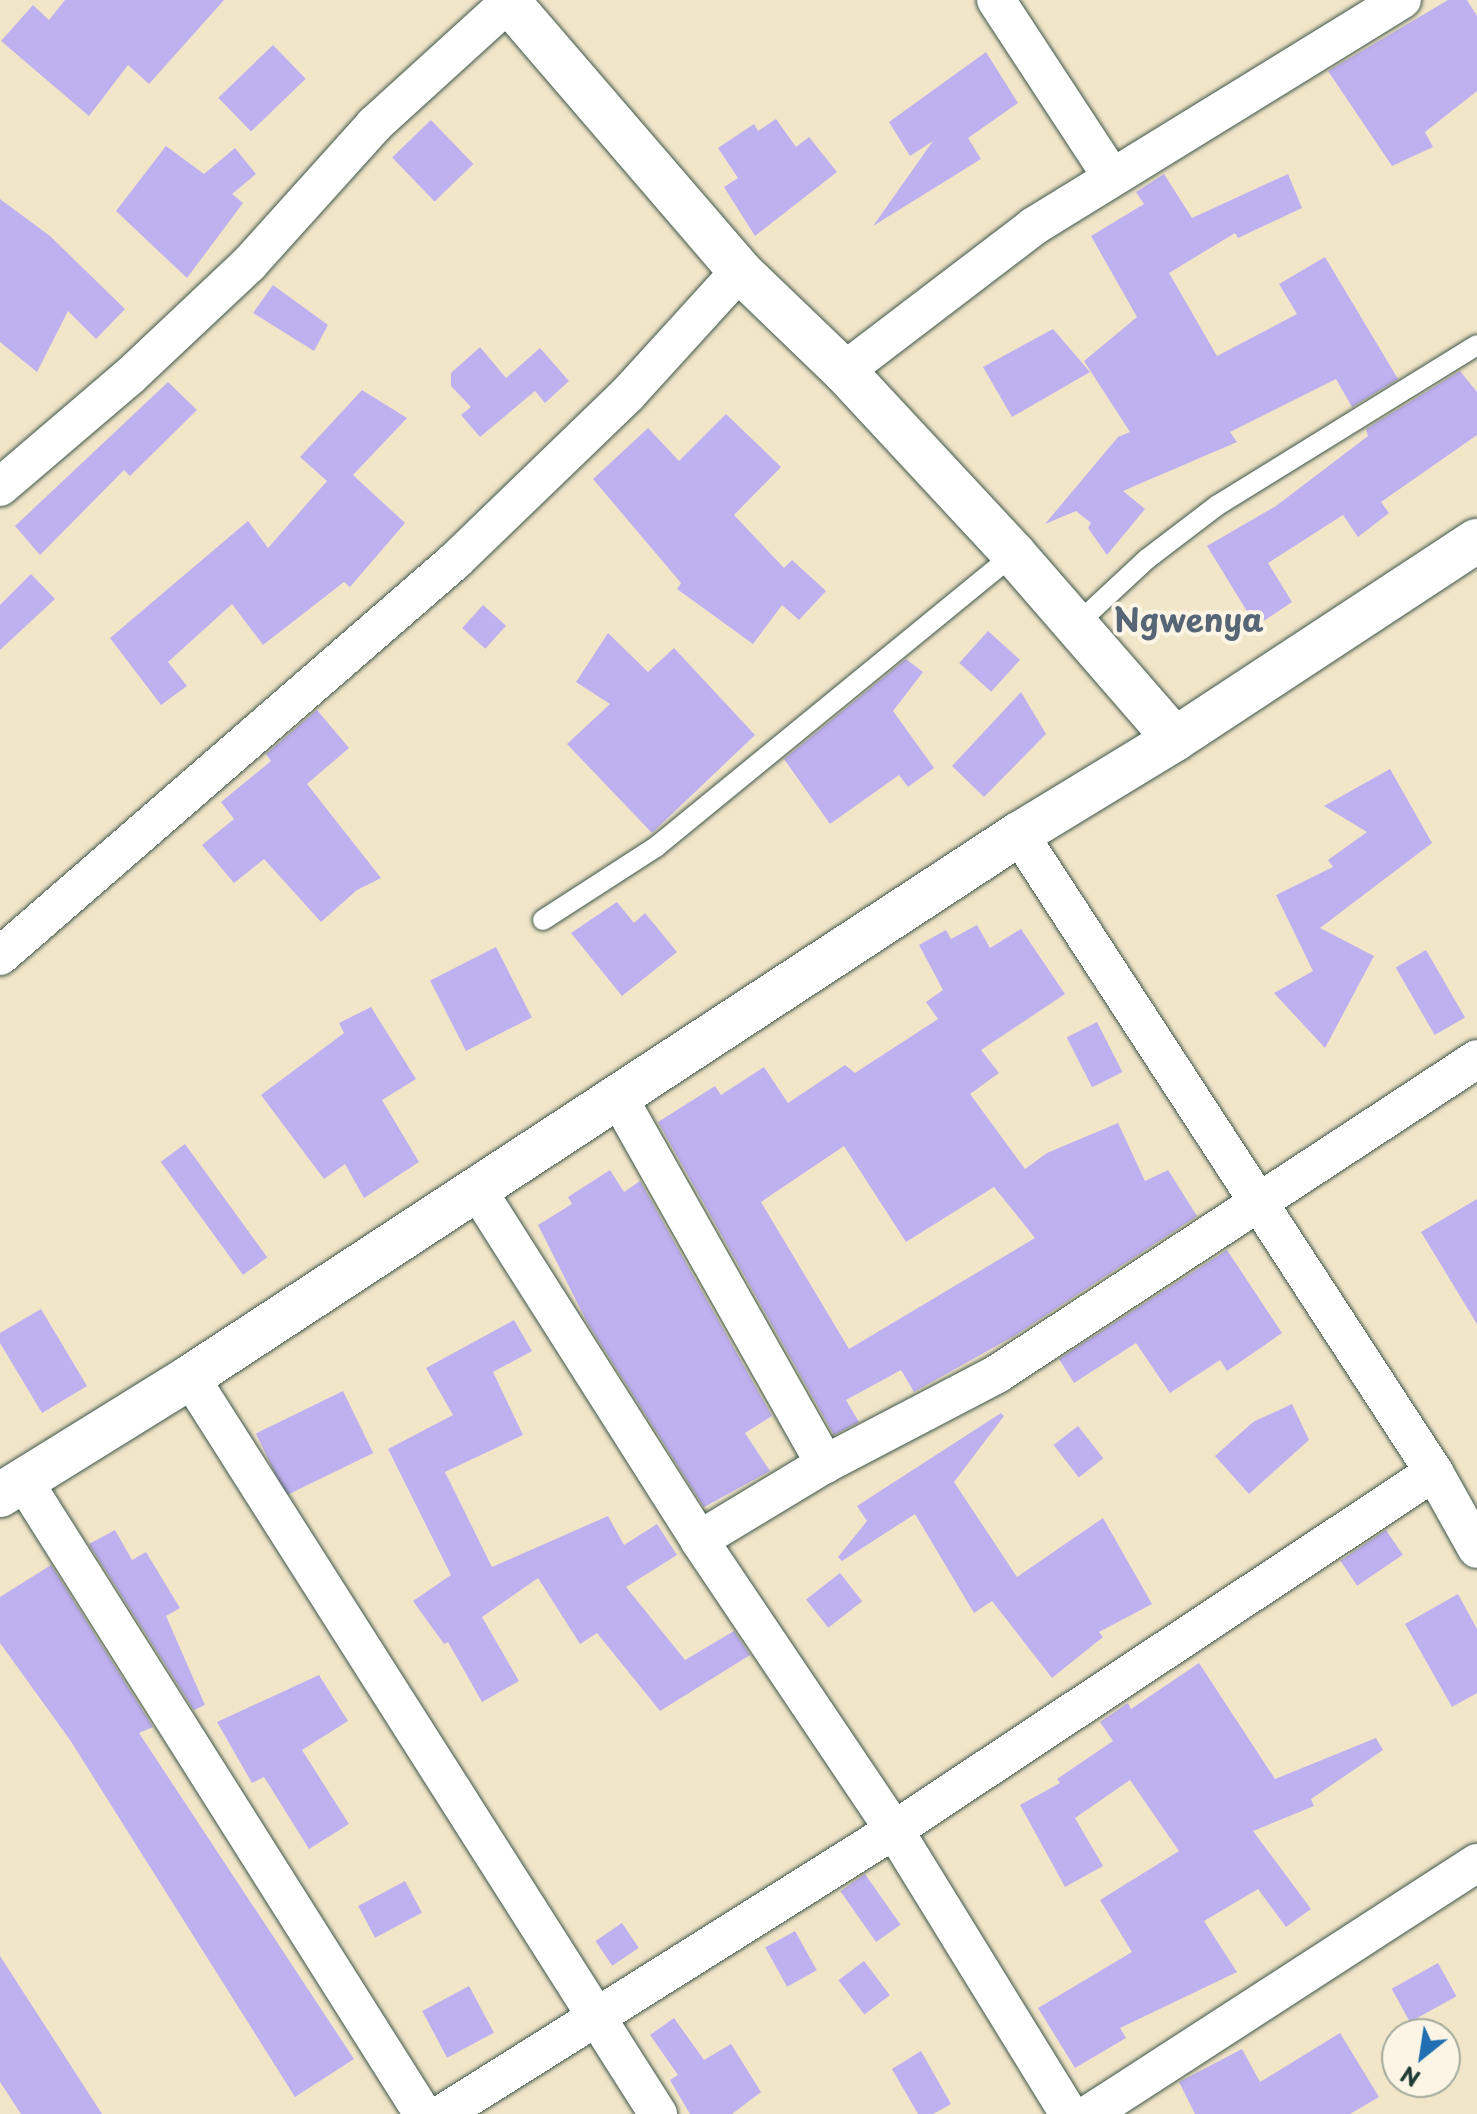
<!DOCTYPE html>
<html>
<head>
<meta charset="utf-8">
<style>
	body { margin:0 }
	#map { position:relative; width:1477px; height:2114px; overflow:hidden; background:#f2e6c9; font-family:"Playpen Sans",sans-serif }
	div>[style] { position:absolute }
	.building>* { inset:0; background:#bfb1f0; transform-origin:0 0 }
	.roads { filter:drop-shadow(0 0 2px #3f564a) drop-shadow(0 0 2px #3f564a) }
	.lane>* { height:20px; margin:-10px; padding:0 10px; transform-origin:10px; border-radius:10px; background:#fff }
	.street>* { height:38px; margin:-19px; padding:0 19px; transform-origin:19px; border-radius:19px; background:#fff }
	.secondary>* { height:44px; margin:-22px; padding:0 22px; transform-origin:22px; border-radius:22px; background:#fff }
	span { translate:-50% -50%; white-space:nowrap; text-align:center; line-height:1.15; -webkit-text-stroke:8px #fcf5e5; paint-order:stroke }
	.district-label { font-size:32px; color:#576676; font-weight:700 }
	.north { position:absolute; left:1381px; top:2018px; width:80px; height:80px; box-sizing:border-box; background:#fcf5e5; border:2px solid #a4ab9e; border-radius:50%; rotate:210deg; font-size:22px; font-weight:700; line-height:32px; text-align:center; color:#1f3d34 }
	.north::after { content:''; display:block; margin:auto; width:28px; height:36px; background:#1f6fb2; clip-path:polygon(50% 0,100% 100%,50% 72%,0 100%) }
</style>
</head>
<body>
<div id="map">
	<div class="building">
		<i style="clip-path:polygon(65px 0,224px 0,149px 84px,128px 65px,89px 116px,1px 41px,33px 5px,49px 20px)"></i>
		<i style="clip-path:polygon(1448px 0,1467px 0,1477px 16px,1477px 91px,1425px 132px,1433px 147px,1392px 166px,1328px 71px)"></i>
		<i style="left:273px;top:45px;width:47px;height:76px;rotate:46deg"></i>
		<i style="clip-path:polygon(986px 52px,1018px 103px,968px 138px,981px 159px,873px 226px,933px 141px,910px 156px,889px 122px)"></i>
		<i style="clip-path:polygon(776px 119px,796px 147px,809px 137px,837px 172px,755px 236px,724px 187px,738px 178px,718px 148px,754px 124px,758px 131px)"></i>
		<i style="left:431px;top:120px;width:61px;height:54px;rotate:46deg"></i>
		<i style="clip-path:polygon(166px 146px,204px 174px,235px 148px,256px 174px,232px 194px,243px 203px,187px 278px,116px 211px)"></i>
		<i style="clip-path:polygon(1164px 174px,1192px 218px,1288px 174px,1302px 208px,1238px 238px,1235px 233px,1169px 273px,1217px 356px,1297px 314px,1279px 284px,1325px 257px,1398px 379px,1352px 407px,1336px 379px,1230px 432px,1237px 442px,1123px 491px,1145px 509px,1107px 555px,1088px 528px,1091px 523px,1076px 511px,1045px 524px,1118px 437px,1130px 432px,1084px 361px,1137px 317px,1091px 236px,1144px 204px,1136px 192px)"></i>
		<i style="clip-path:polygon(0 199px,50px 236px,125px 309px,96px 339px,68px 311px,37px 372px,0 342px)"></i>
		<i style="clip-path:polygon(273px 285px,328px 325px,314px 351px,253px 313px)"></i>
		<i style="clip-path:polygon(1053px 329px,1090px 372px,1012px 417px,983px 367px)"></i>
		<i style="clip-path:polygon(480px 347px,506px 378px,540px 348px,569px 381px,545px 403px,535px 391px,480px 437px,461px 415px,471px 407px,451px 386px,451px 373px)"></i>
		<i style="clip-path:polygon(1460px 371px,1477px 392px,1477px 435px,1381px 502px,1389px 513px,1358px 537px,1343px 515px,1268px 563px,1292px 602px,1256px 626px,1207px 546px,1276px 506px,1368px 436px,1366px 429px)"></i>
		<i style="clip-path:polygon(168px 382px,197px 410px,130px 476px,124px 470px,40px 555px,15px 526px)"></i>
		<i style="clip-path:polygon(362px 390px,407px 418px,353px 475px,405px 523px,350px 587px,344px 582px,263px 645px,232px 604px,168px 662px,187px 686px,161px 705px,110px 638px,248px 521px,268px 548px,327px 481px,300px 457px)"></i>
		<i style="clip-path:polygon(726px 414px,781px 467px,734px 515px,784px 568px,792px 560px,826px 591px,799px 620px,782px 605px,753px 644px,677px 589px,681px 583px,593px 479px,648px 428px,679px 461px)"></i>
		<i style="clip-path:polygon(31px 574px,55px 599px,0 650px,0 605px)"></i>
		<i style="left:483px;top:605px;width:31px;height:31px;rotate:42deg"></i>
		<i style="left:988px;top:631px;width:43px;height:43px;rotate:42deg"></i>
		<i style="clip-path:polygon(608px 633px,648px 672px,674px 648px,755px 735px,652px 833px,567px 744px,610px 704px,576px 682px)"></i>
		<i style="clip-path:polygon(906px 659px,923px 672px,893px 711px,934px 768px,908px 787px,899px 775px,830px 824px,784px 759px)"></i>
		<i style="clip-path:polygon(1021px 692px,1046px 734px,984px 797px,952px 766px)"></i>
		<i style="clip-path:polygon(317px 710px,349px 748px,307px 784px,381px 878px,357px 890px,321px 922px,264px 859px,234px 883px,202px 845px,234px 819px,221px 802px,271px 761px,266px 754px)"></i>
		<i style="clip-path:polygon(1390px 769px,1432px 843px,1320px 928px,1374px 956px,1325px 1048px,1274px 993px,1313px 971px,1276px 895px,1333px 867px,1328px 860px,1367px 832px,1324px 806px)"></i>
		<i style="clip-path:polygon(617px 902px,634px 923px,645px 913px,677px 952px,622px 996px,571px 933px)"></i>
		<i style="clip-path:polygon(evenodd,977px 925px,990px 948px,1021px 929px,1065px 994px,981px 1050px,999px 1073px,970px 1094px,1025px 1169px,1047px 1153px,1118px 1123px,1145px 1181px,1168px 1170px,1197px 1216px,1014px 1336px,914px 1392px,901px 1370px,846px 1400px,859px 1422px,834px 1435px,658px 1122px,715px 1086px,721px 1095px,764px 1067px,788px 1103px,845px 1065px,855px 1073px,938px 1019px,926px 1002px,943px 990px,919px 945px,946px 930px,951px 939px,977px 925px,844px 1146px,906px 1242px,994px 1187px,1035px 1238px,849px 1349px,761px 1202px,844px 1146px)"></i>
		<i style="left:496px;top:947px;width:79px;height:74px;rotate:63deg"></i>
		<i style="left:1426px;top:950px;width:78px;height:35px;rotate:60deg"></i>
		<i style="clip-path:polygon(371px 1007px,416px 1079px,382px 1100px,419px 1162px,364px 1198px,345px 1164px,324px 1179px,261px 1095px,344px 1033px,339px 1023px)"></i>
		<i style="left:1097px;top:1022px;width:56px;height:34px;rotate:63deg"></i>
		<i style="left:185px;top:1144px;width:140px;height:30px;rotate:54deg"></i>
		<i style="clip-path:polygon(610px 1170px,624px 1192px,640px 1181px,772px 1416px,745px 1433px,770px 1471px,704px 1507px,587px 1322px,538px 1225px,572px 1204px,568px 1197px)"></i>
		<i style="clip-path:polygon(1477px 1199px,1477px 1324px,1421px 1232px)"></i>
		<i style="clip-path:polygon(1227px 1250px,1282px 1333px,1227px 1371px,1220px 1360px,1170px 1393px,1136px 1343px,1074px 1383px,1059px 1359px)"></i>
		<i style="clip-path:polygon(41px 1309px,87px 1386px,42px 1413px,0 1343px,0 1333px)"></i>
		<i style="clip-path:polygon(514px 1320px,532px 1351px,493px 1372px,523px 1435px,445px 1472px,492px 1567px,608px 1516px,624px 1545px,657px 1524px,677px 1555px,626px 1587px,685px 1660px,734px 1631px,750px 1655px,660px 1711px,597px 1633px,580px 1644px,538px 1578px,482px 1617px,519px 1681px,482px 1702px,448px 1642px,444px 1644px,413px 1601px,451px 1575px,388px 1449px,453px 1415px,426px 1368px)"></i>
		<i style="left:343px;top:1391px;width:69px;height:97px;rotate:64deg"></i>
		<i style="clip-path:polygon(1292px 1404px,1309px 1440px,1249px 1494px,1215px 1456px,1253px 1422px)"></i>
		<i style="clip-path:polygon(1001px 1413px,1004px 1416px,954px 1482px,1017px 1577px,1103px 1518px,1152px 1604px,1099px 1632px,1103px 1637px,1052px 1678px,992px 1601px,974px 1613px,915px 1514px,842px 1561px,838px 1557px,867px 1521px,857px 1506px)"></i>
		<i style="left:1078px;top:1426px;width:41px;height:31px;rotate:52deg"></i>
		<i style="clip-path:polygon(115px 1530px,132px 1560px,146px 1552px,180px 1608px,166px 1616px,205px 1705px,194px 1710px,89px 1544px)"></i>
		<i style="left:1386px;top:1530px;width:30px;height:55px;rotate:56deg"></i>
		<i style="clip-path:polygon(51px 1565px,153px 1727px,139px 1733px,354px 2059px,295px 2097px,70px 1740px,0 1643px,0 1597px)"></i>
		<i style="left:840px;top:1573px;width:36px;height:43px;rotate:52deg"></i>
		<i style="clip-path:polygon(1458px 1594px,1477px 1629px,1477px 1693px,1452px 1707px,1405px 1624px)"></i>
		<i style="clip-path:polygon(1199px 1663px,1275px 1779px,1376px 1738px,1383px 1750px,1311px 1799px,1314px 1806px,1253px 1831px,1311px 1909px,1286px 1927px,1258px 1889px,1204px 1921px,1237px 1972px,1120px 2028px,1126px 2038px,1075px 2068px,1038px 2008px,1132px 1952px,1100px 1900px,1179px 1851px,1130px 1780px,1075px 1818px,1103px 1866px,1065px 1887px,1020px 1805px,1060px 1783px,1057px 1779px,1113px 1741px,1100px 1722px,1128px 1703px,1131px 1709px)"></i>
		<i style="clip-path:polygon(319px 1675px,348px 1721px,302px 1750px,349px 1824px,309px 1849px,264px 1777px,252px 1783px,217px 1722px)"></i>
		<i style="left:865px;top:1874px;width:62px;height:30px;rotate:55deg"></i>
		<i style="left:405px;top:1881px;width:36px;height:53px;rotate:62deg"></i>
		<i style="left:622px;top:1923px;width:30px;height:32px;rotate:56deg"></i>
		<i style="left:795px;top:1931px;width:45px;height:34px;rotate:61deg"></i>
		<i style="clip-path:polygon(0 1956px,102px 2114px,21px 2114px,0 2082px)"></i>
		<i style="left:864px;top:1961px;width:43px;height:32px;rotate:53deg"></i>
		<i style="left:1438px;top:1963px;width:38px;height:53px;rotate:61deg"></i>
		<i style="left:469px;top:1986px;width:53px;height:53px;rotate:62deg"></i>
		<i style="clip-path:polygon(674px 2018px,704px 2060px,731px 2044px,761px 2092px,732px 2114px,690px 2114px,670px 2080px,678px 2075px,650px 2035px)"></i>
		<i style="clip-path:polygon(1340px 2033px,1379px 2097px,1350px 2114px,1195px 2114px,1179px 2082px,1242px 2049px,1260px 2082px)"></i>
		<i style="clip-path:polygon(921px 2051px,951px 2104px,933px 2114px,918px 2114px,892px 2069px)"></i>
	</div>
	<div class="roads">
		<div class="lane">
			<i style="left:1077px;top:624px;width:96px;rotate:-42.9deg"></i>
			<i style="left:1147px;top:559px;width:89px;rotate:-37.3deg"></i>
			<i style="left:1218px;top:505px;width:304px;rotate:-31.7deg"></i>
			<i style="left:543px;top:920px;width:135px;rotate:-32.9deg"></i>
			<i style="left:656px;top:847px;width:463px;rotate:-39.3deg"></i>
		</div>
		<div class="street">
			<i style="left:996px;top:0;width:210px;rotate:56.8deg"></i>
			<i style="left:844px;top:371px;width:239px;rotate:-37.3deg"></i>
			<i style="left:1034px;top:226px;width:432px;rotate:-31.6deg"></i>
			<i style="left:0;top:487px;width:170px;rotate:-40.5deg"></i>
			<i style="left:129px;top:377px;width:165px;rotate:-43.3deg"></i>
			<i style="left:249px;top:264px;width:187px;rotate:-48deg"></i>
			<i style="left:374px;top:125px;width:183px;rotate:-42.3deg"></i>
			<i style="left:1019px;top:834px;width:761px;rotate:56.96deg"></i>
			<i style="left:1434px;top:1472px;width:88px;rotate:60.8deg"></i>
			<i style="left:0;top:956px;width:604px;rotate:-40.97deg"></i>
			<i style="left:456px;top:560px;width:238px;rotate:-44deg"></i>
			<i style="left:627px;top:395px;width:168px;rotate:-47.7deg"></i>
			<i style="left:617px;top:1095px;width:424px;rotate:60.6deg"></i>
			<i style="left:476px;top:1188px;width:417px;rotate:57.6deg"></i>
			<i style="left:190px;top:1377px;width:873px;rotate:57.58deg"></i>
			<i style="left:23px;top:1480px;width:750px;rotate:57.75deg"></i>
			<i style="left:442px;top:2114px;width:534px;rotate:-32.14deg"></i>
			<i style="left:894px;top:1830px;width:648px;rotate:-33.54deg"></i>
			<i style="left:1069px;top:2114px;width:334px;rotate:-121.6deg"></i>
			<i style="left:894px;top:1830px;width:349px;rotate:-123.9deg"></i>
			<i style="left:699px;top:1540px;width:147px;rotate:-31.1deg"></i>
			<i style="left:825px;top:1464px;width:194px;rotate:-27.6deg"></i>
			<i style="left:997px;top:1374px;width:574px;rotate:-33.27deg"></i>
			<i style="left:1089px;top:2114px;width:462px;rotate:-32.9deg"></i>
		</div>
		<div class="secondary">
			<i style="left:507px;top:0;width:357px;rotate:49.3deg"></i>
			<i style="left:740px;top:271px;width:144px;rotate:43.9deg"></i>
			<i style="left:844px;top:371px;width:250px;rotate:47.1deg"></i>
			<i style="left:1014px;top:554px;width:245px;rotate:49deg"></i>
			<i style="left:0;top:1495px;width:224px;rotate:-31.8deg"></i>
			<i style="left:190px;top:1377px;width:991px;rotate:-33.23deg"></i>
			<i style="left:1019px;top:834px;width:183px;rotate:-31.3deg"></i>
			<i style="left:1175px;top:739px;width:361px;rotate:-33.3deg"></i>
		</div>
	</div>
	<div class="district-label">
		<span style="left:1189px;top:619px">Ngwenya</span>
	</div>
	<div class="north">N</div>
</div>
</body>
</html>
